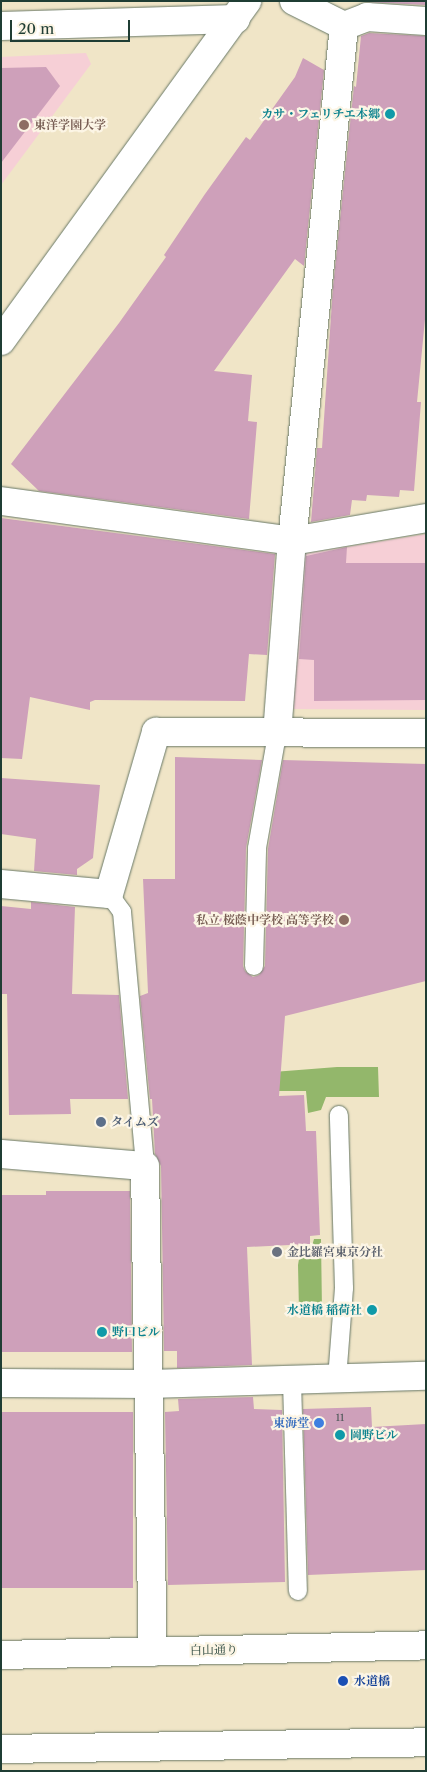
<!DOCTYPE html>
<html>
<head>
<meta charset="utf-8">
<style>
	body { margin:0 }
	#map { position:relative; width:427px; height:1772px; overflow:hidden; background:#f0e5c7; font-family:"Libre Caslon Text","Noto Serif JP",serif }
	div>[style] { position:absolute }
	.built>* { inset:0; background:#f6cfd6 }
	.forest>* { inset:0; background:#93b76b }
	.building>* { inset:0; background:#cea0ba; transform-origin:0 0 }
	.roads { filter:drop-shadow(0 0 1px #687867) drop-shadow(0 0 1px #687867) }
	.lane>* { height:18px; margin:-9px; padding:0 9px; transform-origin:9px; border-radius:9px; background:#fff }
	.street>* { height:28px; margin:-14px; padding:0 14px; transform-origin:14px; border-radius:14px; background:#fff }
	.secondary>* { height:28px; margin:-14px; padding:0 14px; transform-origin:14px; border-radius:14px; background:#fff }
	.primary>* { height:28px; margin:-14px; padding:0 14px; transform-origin:14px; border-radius:14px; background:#fff }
	.dots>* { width:14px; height:14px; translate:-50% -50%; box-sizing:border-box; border:2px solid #fcf5e5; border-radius:50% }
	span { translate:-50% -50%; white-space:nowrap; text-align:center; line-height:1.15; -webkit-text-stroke:4.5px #fcf5e5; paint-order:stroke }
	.number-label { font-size:10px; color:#4b5656 }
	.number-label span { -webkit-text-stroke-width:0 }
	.culture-label { font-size:12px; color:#0d838f; font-weight:700 }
	.right { translate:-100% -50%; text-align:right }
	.left { translate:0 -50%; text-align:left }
	.education-label { font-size:12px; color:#785e54; font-weight:700 }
	.service-label { font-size:12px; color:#4e5e75; font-weight:700 }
	.worship-label { font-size:12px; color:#5b616d; font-weight:700 }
	.shop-label { font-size:12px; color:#366cbe; font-weight:700 }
	.street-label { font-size:12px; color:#1f3d34 }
	.transit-label { font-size:12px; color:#164399; font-weight:700 }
	.frame { position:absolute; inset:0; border:2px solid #1f3d34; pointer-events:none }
	.scale { position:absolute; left:10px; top:20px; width:120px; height:22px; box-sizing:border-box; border:2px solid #1f3d34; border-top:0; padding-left:6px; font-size:15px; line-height:18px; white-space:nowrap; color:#1f3d34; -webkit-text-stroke:4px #fcf5e5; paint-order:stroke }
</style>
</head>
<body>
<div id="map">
	<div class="built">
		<i style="clip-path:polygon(86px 53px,91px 64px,1px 185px,1px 57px)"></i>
		<i style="clip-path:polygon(426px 534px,426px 710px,293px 709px,304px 554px)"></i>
	</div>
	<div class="forest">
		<i style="clip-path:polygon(337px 1067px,378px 1067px,379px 1097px,326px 1097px,321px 1110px,308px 1113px,306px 1091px,255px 1091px,221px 1076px)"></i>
		<i style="clip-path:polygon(314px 1239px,321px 1239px,322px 1310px,308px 1315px,299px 1311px,298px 1265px,301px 1247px,312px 1246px)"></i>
	</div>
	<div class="building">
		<i style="clip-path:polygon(364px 1px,426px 1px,426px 5px,364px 2px)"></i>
		<i style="clip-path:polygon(369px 33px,426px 36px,426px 309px,417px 402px,421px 402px,414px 491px,400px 490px,399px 497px,367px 495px,366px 501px,352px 500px,350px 515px,311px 522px,317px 448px,322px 448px,333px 287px,354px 86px,356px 87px,361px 36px)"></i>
		<i style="clip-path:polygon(303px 58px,324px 70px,304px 266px,295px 259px,214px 371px,252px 375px,248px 421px,257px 422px,249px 519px,39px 491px,11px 464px,119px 323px,166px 257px,164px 255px,205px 194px,246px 137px,250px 140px,295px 77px)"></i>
		<i style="clip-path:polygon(46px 67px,60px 86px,1px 163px,1px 68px)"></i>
		<i style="clip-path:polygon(1px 518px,275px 554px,267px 655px,249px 654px,245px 701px,95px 700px,90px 702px,90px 710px,30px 697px,22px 759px,1px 758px)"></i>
		<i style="clip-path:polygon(347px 547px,346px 563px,426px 563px,426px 700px,314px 701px,314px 660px,299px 659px,306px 556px)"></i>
		<i style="clip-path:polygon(175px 757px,262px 760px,246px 848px,243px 966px,245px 971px,253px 977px,259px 975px,265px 966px,268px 849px,283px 760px,426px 764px,426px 981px,285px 1016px,279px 1096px,304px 1095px,306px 1131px,316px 1131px,320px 1235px,310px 1236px,310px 1244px,247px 1247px,252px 1365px,177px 1368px,177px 1351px,164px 1351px,161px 1166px,155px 1154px,152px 1099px,150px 1099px,140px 996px,148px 993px,143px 879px,175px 879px)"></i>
		<i style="clip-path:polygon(1px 778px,100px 785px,93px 858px,77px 869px,77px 875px,34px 871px,36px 839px,1px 834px)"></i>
		<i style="clip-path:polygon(31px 902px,75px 907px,72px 994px,119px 995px,128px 1099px,70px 1099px,71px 1114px,9px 1115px,7px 994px,1px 994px,1px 906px,31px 909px)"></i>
		<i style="clip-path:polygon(46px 1191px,130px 1191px,132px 1352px,1px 1352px,1px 1195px,46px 1195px)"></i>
		<i style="clip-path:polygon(253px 1397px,254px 1409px,282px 1410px,285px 1582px,168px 1585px,165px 1412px,179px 1411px,178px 1399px)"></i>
		<i style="clip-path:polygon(371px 1407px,372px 1427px,426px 1424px,426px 1570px,308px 1575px,303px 1409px)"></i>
		<i style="left:1px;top:1412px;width:132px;height:176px"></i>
	</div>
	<div class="roads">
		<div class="lane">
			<i style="left:109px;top:894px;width:22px;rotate:54deg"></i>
			<i style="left:122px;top:912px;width:255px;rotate:84.8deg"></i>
			<i style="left:254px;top:966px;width:118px;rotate:-88.5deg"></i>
			<i style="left:257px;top:848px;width:116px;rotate:-80deg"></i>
			<i style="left:337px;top:1379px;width:91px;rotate:-85.6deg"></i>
			<i style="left:344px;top:1288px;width:173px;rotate:-91.7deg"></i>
			<i style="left:292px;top:1381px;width:210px;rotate:88.4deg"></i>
		</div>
		<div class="street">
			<i style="left:294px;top:1px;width:56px;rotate:26.6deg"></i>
			<i style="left:344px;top:26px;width:25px;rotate:-21deg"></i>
			<i style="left:367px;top:17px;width:59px;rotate:3.9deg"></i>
			<i style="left:1px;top:26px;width:235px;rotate:-1.7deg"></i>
			<i style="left:1px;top:501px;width:294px;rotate:7.8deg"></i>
			<i style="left:292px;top:541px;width:136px;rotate:-9.7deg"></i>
			<i style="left:277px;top:734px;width:194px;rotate:-85.6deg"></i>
			<i style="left:292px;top:541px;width:518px;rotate:-84.23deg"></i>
			<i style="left:1px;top:884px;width:108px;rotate:5.3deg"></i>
			<i style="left:109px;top:894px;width:169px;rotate:-73.8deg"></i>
			<i style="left:156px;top:732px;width:270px;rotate:0.2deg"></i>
			<i style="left:1px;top:1154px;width:144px;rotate:4.8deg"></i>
			<i style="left:145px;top:1166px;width:486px;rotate:89.1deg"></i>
			<i style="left:1px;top:1383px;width:148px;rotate:0.4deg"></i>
			<i style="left:149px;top:1384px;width:277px;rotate:-1.7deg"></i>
		</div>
		<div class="secondary">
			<i style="left:1px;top:341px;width:420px;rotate:-54.1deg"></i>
		</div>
		<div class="primary">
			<i style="left:1px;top:1655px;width:425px;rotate:-1.3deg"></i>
			<i style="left:1px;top:1749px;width:425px;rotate:-0.9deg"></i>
		</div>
	</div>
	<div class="dots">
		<i style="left:390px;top:114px;background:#0f9aa8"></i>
		<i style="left:24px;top:125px;background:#8d6e63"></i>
		<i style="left:344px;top:920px;background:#8d6e63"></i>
		<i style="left:101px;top:1122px;background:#5c6f8a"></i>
		<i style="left:277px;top:1252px;background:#6b7280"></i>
		<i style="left:372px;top:1310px;background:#0f9aa8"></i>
		<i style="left:102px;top:1332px;background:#0f9aa8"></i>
		<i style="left:319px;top:1423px;background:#3f7fe0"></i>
		<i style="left:340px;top:1435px;background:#0f9aa8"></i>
		<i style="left:343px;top:1681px;background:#1a4fb4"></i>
	</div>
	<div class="number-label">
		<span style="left:340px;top:1418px">11</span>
	</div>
	<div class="culture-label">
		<span class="right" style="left:380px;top:114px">カサ・フェリチエ本郷</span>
		<span class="right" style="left:362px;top:1310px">水道橋 稲荷社</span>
		<span class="left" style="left:112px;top:1332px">野口ビル</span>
		<span class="left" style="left:350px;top:1435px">岡野ビル</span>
	</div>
	<div class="education-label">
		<span class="left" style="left:34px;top:125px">東洋学園大学</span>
		<span class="right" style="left:334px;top:920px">私立 桜蔭中学校 高等学校</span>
	</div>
	<div class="service-label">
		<span class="left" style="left:111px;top:1122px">タイムズ</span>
	</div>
	<div class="worship-label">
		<span class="left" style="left:287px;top:1252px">金比羅宮東京分社</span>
	</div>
	<div class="shop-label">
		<span class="right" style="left:309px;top:1423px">東海堂</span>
	</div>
	<div class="street-label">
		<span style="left:214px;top:1650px;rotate:-1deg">白山通り</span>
	</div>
	<div class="transit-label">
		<span class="left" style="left:354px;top:1681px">水道橋</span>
	</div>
	<div class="frame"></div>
	<div class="scale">20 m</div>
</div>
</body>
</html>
